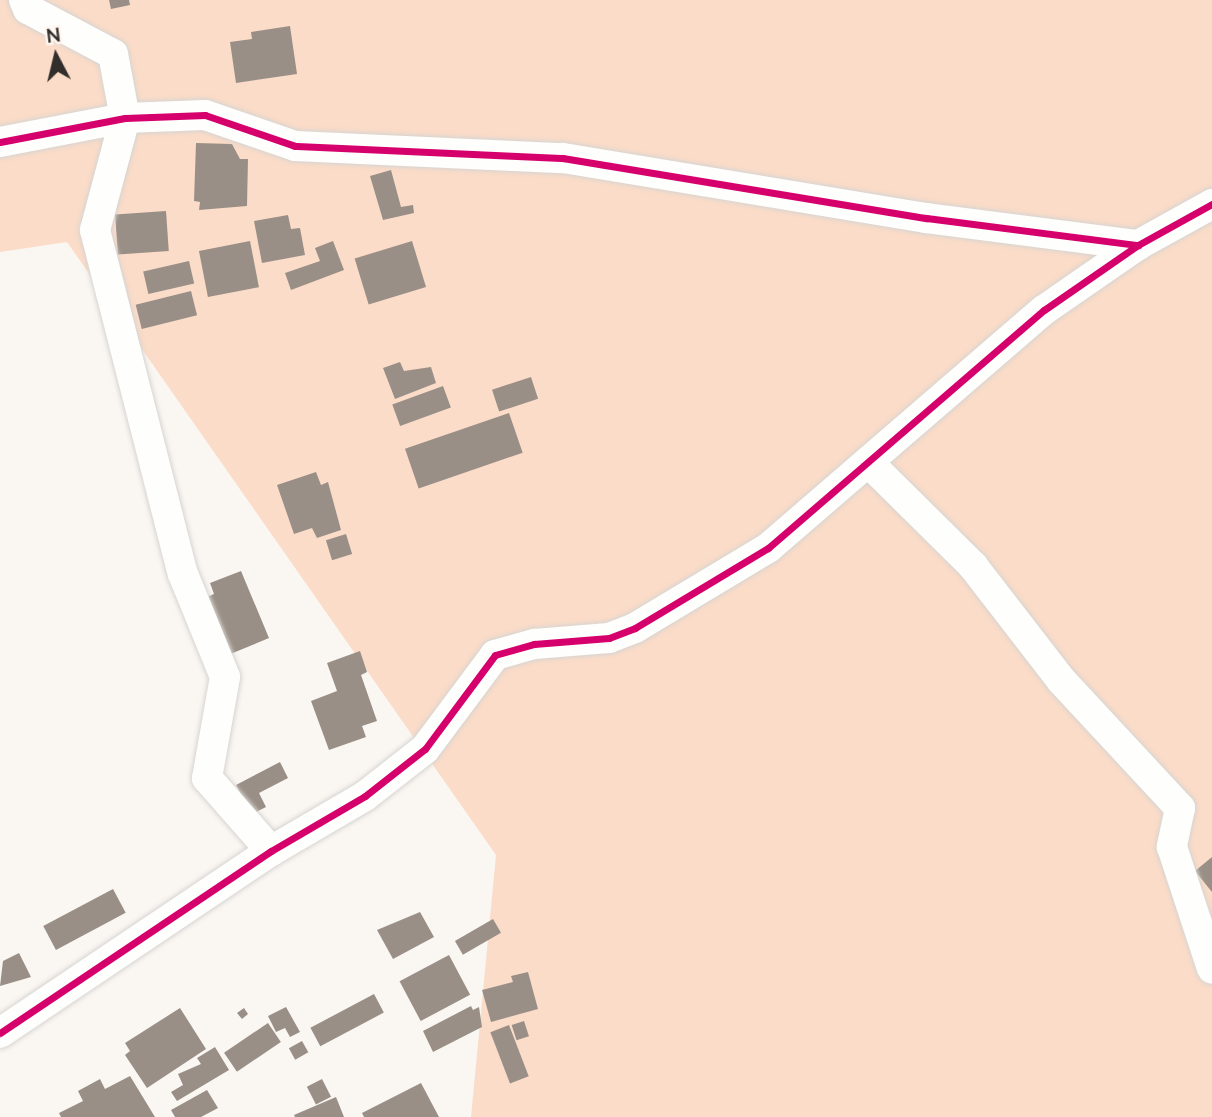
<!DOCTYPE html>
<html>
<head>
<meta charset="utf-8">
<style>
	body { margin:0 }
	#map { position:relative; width:1212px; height:1117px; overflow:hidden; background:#faf6f2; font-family:Mulish,sans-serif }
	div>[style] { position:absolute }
	.green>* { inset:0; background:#fbdcc8 }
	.building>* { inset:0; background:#998f87; transform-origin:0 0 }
	.roads { filter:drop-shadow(0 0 2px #d7d4d1) drop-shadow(0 0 2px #d7d4d1) }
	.minor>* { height:30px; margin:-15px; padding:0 15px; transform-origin:15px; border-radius:15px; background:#fefefd }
	.cycleway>* { height:7px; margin:-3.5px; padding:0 3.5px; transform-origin:3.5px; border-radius:3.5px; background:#d6006c }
	span { translate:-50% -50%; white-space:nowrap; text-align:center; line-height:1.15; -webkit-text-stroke:7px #fef5ef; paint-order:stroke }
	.north { position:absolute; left:21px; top:21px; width:70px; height:70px; -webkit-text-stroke:5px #fef5ef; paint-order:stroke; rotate:353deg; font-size:19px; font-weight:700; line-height:28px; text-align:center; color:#322e2b }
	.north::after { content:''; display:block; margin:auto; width:24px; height:32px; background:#322e2b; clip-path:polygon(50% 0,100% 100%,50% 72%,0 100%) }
</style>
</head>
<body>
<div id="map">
	<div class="green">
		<i style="clip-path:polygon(0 0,1212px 0,1212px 1117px,471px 1117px,496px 855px,67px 242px,0 252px)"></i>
	</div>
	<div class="building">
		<i style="clip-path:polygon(109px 0,129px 0,130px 5px,111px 9px)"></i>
		<i style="clip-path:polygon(290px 26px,297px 74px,236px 83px,230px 42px,252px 39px,251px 32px)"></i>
		<i style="clip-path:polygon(196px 143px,232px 144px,240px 159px,248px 159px,247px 206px,199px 210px,200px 202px,194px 201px)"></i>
		<i style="clip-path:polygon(391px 170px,401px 207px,413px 205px,414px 213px,383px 220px,370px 176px)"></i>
		<i style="left:166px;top:211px;width:40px;height:51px;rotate:86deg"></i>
		<i style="clip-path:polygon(288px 215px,291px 229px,300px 228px,305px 255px,262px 263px,254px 221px)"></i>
		<i style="left:250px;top:241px;width:47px;height:52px;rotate:79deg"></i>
		<i style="clip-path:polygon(333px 241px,344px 270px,291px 290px,285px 273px,320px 261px,315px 248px)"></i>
		<i style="left:412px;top:241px;width:48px;height:60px;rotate:73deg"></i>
		<i style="left:189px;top:261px;width:23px;height:47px;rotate:77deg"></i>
		<i style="left:191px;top:291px;width:25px;height:57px;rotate:76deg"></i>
		<i style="clip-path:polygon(400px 362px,404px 371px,431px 367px,436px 383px,395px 399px,383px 368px)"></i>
		<i style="left:531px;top:377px;width:23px;height:41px;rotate:72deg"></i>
		<i style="left:443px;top:386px;width:23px;height:54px;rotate:70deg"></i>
		<i style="left:509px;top:413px;width:42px;height:110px;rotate:71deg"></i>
		<i style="clip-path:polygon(316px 472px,321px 485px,328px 482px,341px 530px,317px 538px,312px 528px,294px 534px,277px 485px)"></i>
		<i style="left:346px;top:534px;width:21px;height:21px;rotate:73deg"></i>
		<i style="clip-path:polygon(241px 571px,269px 638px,228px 655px,205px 598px,214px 594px,210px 583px)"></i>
		<i style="clip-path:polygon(360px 651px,367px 672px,361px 675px,377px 721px,362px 726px,366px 737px,329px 750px,311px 701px,337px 691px,327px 663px)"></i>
		<i style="clip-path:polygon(280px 762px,288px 778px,259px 793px,266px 807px,252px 814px,236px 785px)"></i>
		<i style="clip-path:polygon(1212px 857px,1212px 892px,1195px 871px)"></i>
		<i style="left:113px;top:889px;width:27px;height:79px;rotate:62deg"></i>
		<i style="clip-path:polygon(420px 912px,434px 937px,393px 959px,377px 930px)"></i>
		<i style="left:493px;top:919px;width:16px;height:44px;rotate:60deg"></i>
		<i style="clip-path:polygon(19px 953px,31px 977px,0 986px,3px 961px)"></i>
		<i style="left:449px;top:955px;width:45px;height:56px;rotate:62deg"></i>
		<i style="clip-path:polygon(528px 972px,538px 1009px,491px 1022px,482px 990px,513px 982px,511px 976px)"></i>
		<i style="left:374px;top:994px;width:21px;height:72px;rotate:62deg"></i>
		<i style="clip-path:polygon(471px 1006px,473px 1010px,479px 1007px,482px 1027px,433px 1052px,423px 1031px)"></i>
		<i style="clip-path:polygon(286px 1007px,300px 1032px,290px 1037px,285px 1028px,276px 1032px,268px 1016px)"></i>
		<i style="clip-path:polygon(180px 1008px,206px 1049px,147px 1088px,125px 1055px,130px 1051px,125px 1043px)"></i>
		<i style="clip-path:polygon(244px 1008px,248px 1014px,242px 1019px,237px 1013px)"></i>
		<i style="left:524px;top:1021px;width:16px;height:13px;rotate:72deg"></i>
		<i style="left:268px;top:1023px;width:23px;height:53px;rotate:56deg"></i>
		<i style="left:509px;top:1025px;width:55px;height:20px;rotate:69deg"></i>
		<i style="left:302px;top:1041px;width:13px;height:15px;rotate:61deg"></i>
		<i style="clip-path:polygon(215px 1047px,229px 1070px,177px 1101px,171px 1092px,183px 1085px,178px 1074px,201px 1064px,197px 1058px)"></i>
		<i style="clip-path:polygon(130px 1076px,155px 1117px,61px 1117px,59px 1113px,83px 1101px,78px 1091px,100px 1079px,105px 1089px)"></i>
		<i style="left:322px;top:1079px;width:20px;height:17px;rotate:63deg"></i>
		<i style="clip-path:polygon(421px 1083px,439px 1117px,364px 1117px,362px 1113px)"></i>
		<i style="clip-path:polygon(207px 1090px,218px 1108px,201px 1117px,175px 1117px,171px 1110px)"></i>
		<i style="clip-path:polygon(336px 1097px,344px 1117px,295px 1117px,294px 1115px)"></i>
	</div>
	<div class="roads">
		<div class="minor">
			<i style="left:24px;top:0;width:10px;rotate:66deg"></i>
			<i style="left:28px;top:9px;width:96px;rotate:27.9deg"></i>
			<i style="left:113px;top:54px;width:65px;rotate:79.4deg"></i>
			<i style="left:125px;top:118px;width:116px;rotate:105deg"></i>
			<i style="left:95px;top:230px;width:355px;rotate:75.7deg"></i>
			<i style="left:183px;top:574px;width:111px;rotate:67.8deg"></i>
			<i style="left:225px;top:677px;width:103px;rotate:100.1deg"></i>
			<i style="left:207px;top:778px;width:97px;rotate:48.8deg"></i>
			<i style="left:0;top:142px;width:127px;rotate:-10.9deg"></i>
			<i style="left:125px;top:118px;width:80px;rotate:-2.1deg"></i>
			<i style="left:205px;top:115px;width:95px;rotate:19deg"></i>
			<i style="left:295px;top:146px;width:268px;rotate:2.6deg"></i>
			<i style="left:563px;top:158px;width:368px;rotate:9.4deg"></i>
			<i style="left:926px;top:218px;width:214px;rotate:7.3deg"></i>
			<i style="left:868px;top:462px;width:148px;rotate:44.7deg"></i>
			<i style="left:973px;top:566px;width:144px;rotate:52.3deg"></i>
			<i style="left:1061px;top:680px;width:175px;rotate:47.1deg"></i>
			<i style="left:1180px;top:808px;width:40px;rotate:102deg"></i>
			<i style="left:1172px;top:847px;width:128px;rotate:71.8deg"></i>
			<i style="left:0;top:1033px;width:326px;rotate:-33.9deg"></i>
			<i style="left:271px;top:851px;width:109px;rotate:-30.3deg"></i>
			<i style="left:365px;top:796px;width:76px;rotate:-38.1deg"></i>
			<i style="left:425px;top:749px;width:117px;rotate:-53.3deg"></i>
			<i style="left:495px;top:655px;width:41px;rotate:-15.8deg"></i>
			<i style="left:534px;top:644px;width:75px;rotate:-4.6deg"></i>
			<i style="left:609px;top:638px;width:28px;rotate:-21deg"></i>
			<i style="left:635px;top:628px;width:155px;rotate:-31deg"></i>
			<i style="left:768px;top:548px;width:364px;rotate:-40.8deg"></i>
			<i style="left:1044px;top:310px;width:114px;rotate:-34.7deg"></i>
			<i style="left:1138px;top:245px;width:85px;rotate:-29deg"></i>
		</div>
	</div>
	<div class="cycleway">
		<i style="left:0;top:142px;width:127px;rotate:-10.9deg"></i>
		<i style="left:125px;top:118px;width:80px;rotate:-2.1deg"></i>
		<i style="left:205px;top:115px;width:95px;rotate:19deg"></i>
		<i style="left:295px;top:146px;width:268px;rotate:2.6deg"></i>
		<i style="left:563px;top:158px;width:368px;rotate:9.4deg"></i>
		<i style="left:926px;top:218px;width:214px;rotate:7.3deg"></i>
		<i style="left:0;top:1033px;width:326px;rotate:-33.9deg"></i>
		<i style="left:271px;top:851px;width:109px;rotate:-30.3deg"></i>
		<i style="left:365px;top:796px;width:76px;rotate:-38.1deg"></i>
		<i style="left:425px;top:749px;width:117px;rotate:-53.3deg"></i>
		<i style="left:495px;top:655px;width:41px;rotate:-15.8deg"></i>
		<i style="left:534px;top:644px;width:75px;rotate:-4.6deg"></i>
		<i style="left:609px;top:638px;width:28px;rotate:-21deg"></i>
		<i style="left:635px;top:628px;width:155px;rotate:-31deg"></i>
		<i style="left:768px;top:548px;width:364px;rotate:-40.8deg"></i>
		<i style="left:1044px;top:310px;width:114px;rotate:-34.7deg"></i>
		<i style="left:1138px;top:245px;width:85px;rotate:-29deg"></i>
	</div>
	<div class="north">N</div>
</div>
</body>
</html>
